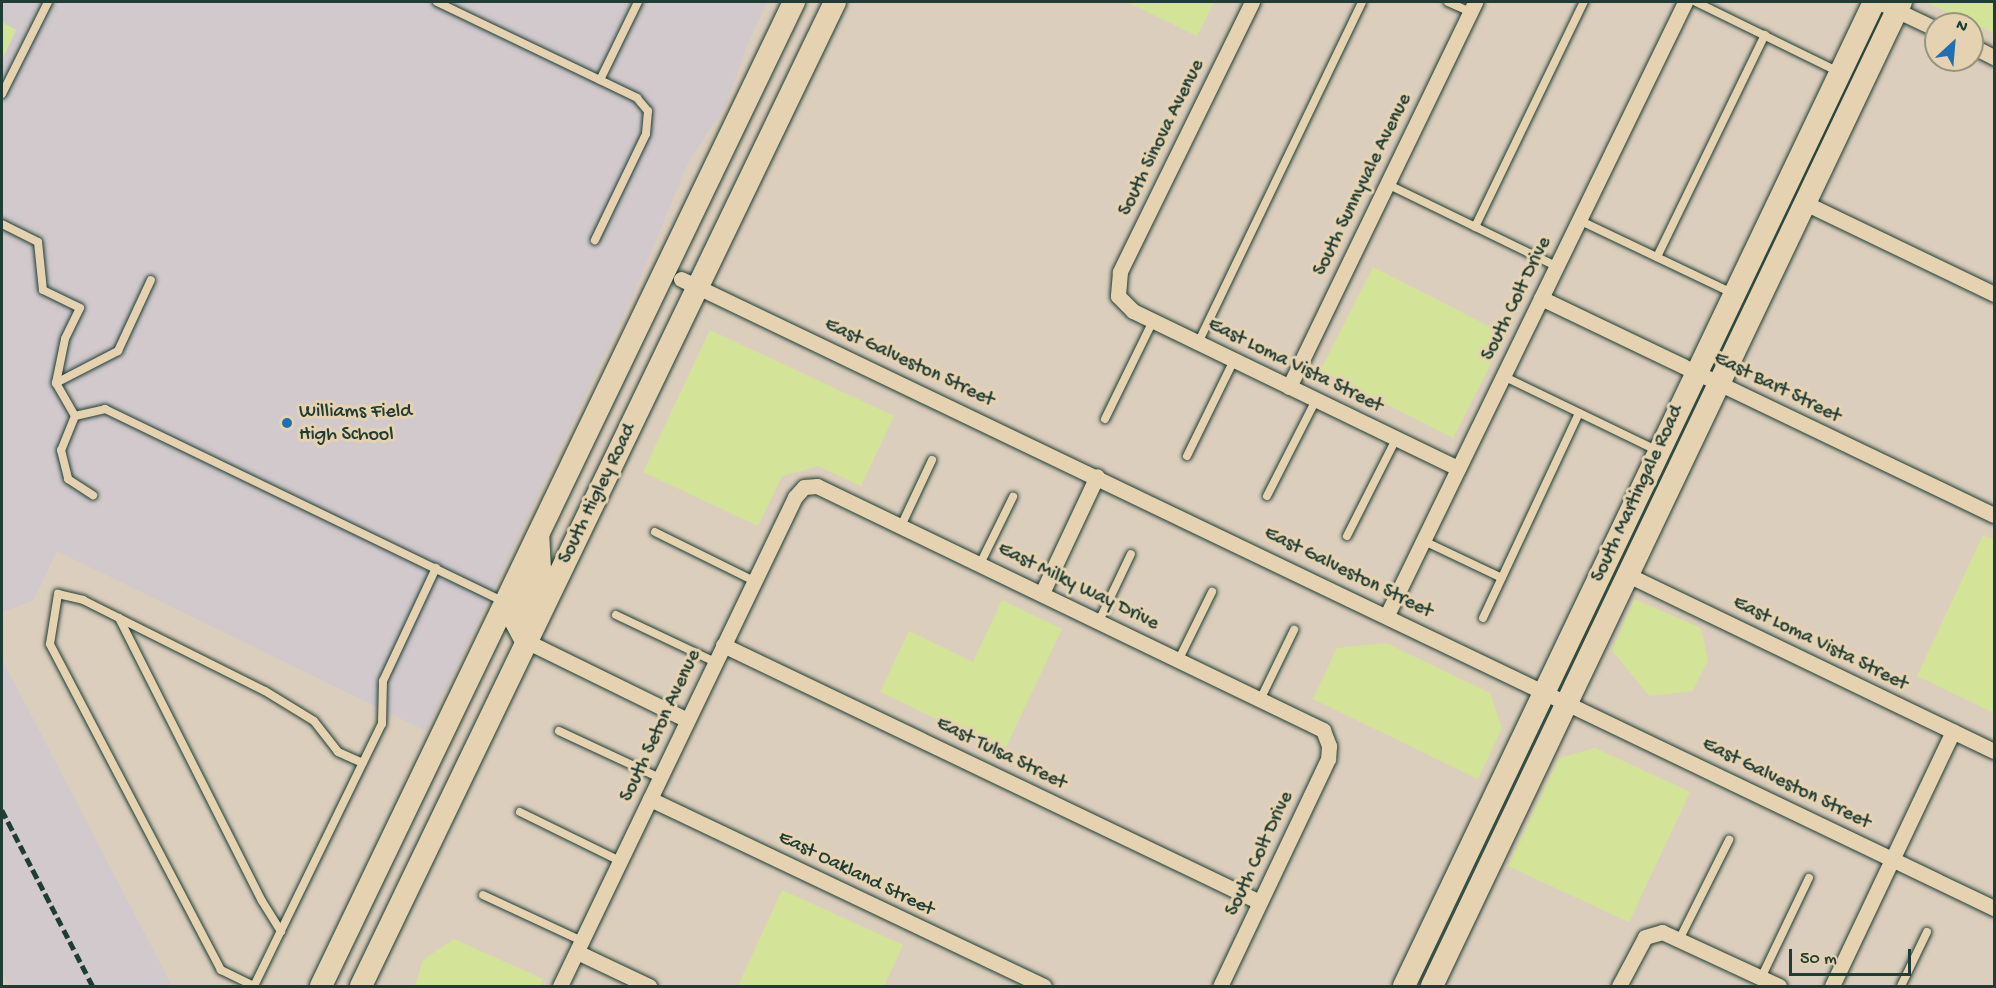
<!DOCTYPE html>
<html>
<head>
<meta charset="utf-8">
<style>
	body { margin:0 }
	#map { position:relative; width:1996px; height:988px; overflow:hidden; background:#dccebd; font-family:"Gochi Hand",sans-serif }
	div>[style] { position:absolute }
	.built>* { inset:0; background:#d1c9cc }
	.green>* { inset:0; background:#d3e498; transform-origin:0 0 }
	.roads { filter:drop-shadow(0 0 2px #1f3d34) drop-shadow(0 0 2px #1f3d34) }
	.lane>* { height:8px; margin:-4px; padding:0 4px; transform-origin:4px; border-radius:4px; background:#e5d2b0 }
	.street>* { height:15px; margin:-7.5px; padding:0 7.5px; transform-origin:7.5px; border-radius:7.5px; background:#e5d2b0 }
	.secondary>* { height:22px; margin:-11px; padding:0 11px; transform-origin:11px; border-radius:11px; background:#e5d2b0 }
	.rail>* { height:4.5px; margin-top:-2.25px; transform-origin:0; background:repeating-linear-gradient(90deg,#1f3d34 0 9px,transparent 0 13.5px) }
	.dots>* { width:16px; height:16px; translate:-50% -50%; box-sizing:border-box; border:3px solid #e5d2b0; border-radius:50% }
	span { translate:-50% -50%; white-space:nowrap; text-align:center; line-height:1.15; -webkit-text-stroke:6px #e5d2b0; paint-order:stroke }
	.street-label { font-size:20px; color:#1f3d34 }
	.poi-label { font-size:20px; color:#1f3d34 }
	.left { translate:0 -50%; text-align:left }
	.frame { position:absolute; inset:0; border:3px solid #1f3d34; pointer-events:none }
	.north { position:absolute; left:1924px; top:12px; width:60px; height:60px; box-sizing:border-box; background:#e5d2b0; border:2px solid #96967e; border-radius:50%; rotate:26deg; font-size:16px; font-weight:700; line-height:24px; text-align:center; color:#1f3d34 }
	.north::after { content:''; display:block; margin:auto; width:21px; height:27px; background:#1f6fb2; clip-path:polygon(50% 0,100% 100%,50% 72%,0 100%) }
	.scale { position:absolute; left:1789px; top:949px; width:122px; height:27px; box-sizing:border-box; border:3px solid #1f3d34; border-top:0; padding-left:8px; font-size:18px; line-height:21px; white-space:nowrap; color:#1f3d34; -webkit-text-stroke:4px #e5d2b0; paint-order:stroke }
</style>
</head>
<body>
<div id="map">
	<div class="built">
		<i style="clip-path:polygon(2px 2px,767px 2px,746px 48px,726px 105px,688px 163px,633px 295px,426px 731px,57px 551px,33px 601px,2px 612px)"></i>
		<i style="clip-path:polygon(2px 659px,172px 986px,9px 986px,2px 971px)"></i>
	</div>
	<div class="green">
		<i style="clip-path:polygon(1127px 2px,1214px 2px,1197px 36px)"></i>
		<i style="clip-path:polygon(1927px 2px,1994px 2px,1994px 33px,1928px 3px)"></i>
		<i style="clip-path:polygon(2px 22px,16px 30px,2px 60px)"></i>
		<i style="left:1373px;top:267px;width:149px;height:116px;rotate:27deg"></i>
		<i style="clip-path:polygon(710px 330px,894px 416px,861px 486px,818px 466px,782px 476px,758px 526px,643px 472px)"></i>
		<i style="clip-path:polygon(1983px 535px,1994px 540px,1994px 713px,1917px 676px)"></i>
		<i style="clip-path:polygon(1634px 599px,1701px 628px,1708px 661px,1692px 691px,1649px 696px,1612px 650px)"></i>
		<i style="clip-path:polygon(1002px 600px,1062px 629px,1004px 751px,880px 692px,909px 631px,973px 662px)"></i>
		<i style="clip-path:polygon(1386px 643px,1490px 693px,1502px 728px,1478px 779px,1313px 699px,1337px 648px)"></i>
		<i style="clip-path:polygon(1595px 748px,1690px 792px,1629px 922px,1508px 866px,1559px 758px)"></i>
		<i style="clip-path:polygon(782px 890px,903px 945px,884px 986px,738px 986px)"></i>
		<i style="clip-path:polygon(454px 939px,543px 979px,540px 986px,415px 986px,423px 960px)"></i>
	</div>
	<div class="roads">
		<div class="lane">
			<i style="left:437px;top:2px;width:222px;rotate:25.6deg"></i>
			<i style="left:637px;top:98px;width:17px;rotate:50deg"></i>
			<i style="left:648px;top:111px;width:23px;rotate:95deg"></i>
			<i style="left:646px;top:134px;width:118px;rotate:115.7deg"></i>
			<i style="left:1448px;top:2px;width:24px;rotate:24deg"></i>
			<i style="left:1696px;top:2px;width:157px;rotate:26.1deg"></i>
			<i style="left:600px;top:80px;width:87px;rotate:-64deg"></i>
			<i style="left:2px;top:94px;width:103px;rotate:-63.4deg"></i>
			<i style="left:1387px;top:184px;width:188px;rotate:25.9deg"></i>
			<i style="left:1579px;top:220px;width:170px;rotate:25.5deg"></i>
			<i style="left:2px;top:224px;width:40px;rotate:26.6deg"></i>
			<i style="left:38px;top:242px;width:48px;rotate:84.1deg"></i>
			<i style="left:43px;top:290px;width:41px;rotate:25.9deg"></i>
			<i style="left:80px;top:308px;width:34px;rotate:116deg"></i>
			<i style="left:65px;top:339px;width:45px;rotate:101.6deg"></i>
			<i style="left:56px;top:383px;width:38px;rotate:60deg"></i>
			<i style="left:1475px;top:227px;width:250px;rotate:-64.2deg"></i>
			<i style="left:1657px;top:257px;width:247px;rotate:-64.1deg"></i>
			<i style="left:1198px;top:343px;width:378px;rotate:-64.3deg"></i>
			<i style="left:1503px;top:376px;width:172px;rotate:25.8deg"></i>
			<i style="left:56px;top:383px;width:70px;rotate:-27.3deg"></i>
			<i style="left:118px;top:351px;width:78px;rotate:-65.1deg"></i>
			<i style="left:75px;top:416px;width:31px;rotate:-13deg"></i>
			<i style="left:105px;top:409px;width:442px;rotate:25.8deg"></i>
			<i style="left:75px;top:416px;width:37px;rotate:112deg"></i>
			<i style="left:61px;top:450px;width:30px;rotate:76deg"></i>
			<i style="left:68px;top:479px;width:30px;rotate:33deg"></i>
			<i style="left:1105px;top:419px;width:109px;rotate:-63.9deg"></i>
			<i style="left:1187px;top:456px;width:107px;rotate:-63.9deg"></i>
			<i style="left:1267px;top:496px;width:108px;rotate:-63deg"></i>
			<i style="left:901px;top:526px;width:73px;rotate:-64.8deg"></i>
			<i style="left:655px;top:532px;width:110px;rotate:26.3deg"></i>
			<i style="left:1347px;top:536px;width:109px;rotate:-63.2deg"></i>
			<i style="left:1424px;top:541px;width:86px;rotate:25.4deg"></i>
			<i style="left:980px;top:564px;width:75px;rotate:-63.8deg"></i>
			<i style="left:616px;top:615px;width:110px;rotate:25.4deg"></i>
			<i style="left:119px;top:618px;width:317px;rotate:63.2deg"></i>
			<i style="left:262px;top:901px;width:36px;rotate:58deg"></i>
			<i style="left:1483px;top:618px;width:226px;rotate:-64.9deg"></i>
			<i style="left:1099px;top:621px;width:74px;rotate:-64.5deg"></i>
			<i style="left:1179px;top:659px;width:75px;rotate:-63.8deg"></i>
			<i style="left:1261px;top:698px;width:76px;rotate:-64.1deg"></i>
			<i style="left:559px;top:731px;width:111px;rotate:25deg"></i>
			<i style="left:520px;top:812px;width:111px;rotate:26.1deg"></i>
			<i style="left:483px;top:895px;width:109px;rotate:24.9deg"></i>
			<i style="left:1680px;top:938px;width:110px;rotate:-63.4deg"></i>
			<i style="left:1761px;top:978px;width:111px;rotate:-64.4deg"></i>
			<i style="left:254px;top:986px;width:37px;rotate:-154deg"></i>
			<i style="left:221px;top:970px;width:368px;rotate:-117.7deg"></i>
			<i style="left:50px;top:644px;width:51px;rotate:-80.9deg"></i>
			<i style="left:58px;top:594px;width:26px;rotate:13deg"></i>
			<i style="left:83px;top:600px;width:203px;rotate:26.6deg"></i>
			<i style="left:265px;top:691px;width:57px;rotate:31.5deg"></i>
			<i style="left:314px;top:721px;width:39px;rotate:52deg"></i>
			<i style="left:338px;top:752px;width:27px;rotate:24deg"></i>
			<i style="left:254px;top:986px;width:292px;rotate:-64deg"></i>
			<i style="left:382px;top:724px;width:43px;rotate:-88.7deg"></i>
			<i style="left:383px;top:681px;width:125px;rotate:-64.9deg"></i>
			<i style="left:1901px;top:986px;width:60px;rotate:-64.3deg"></i>
		</div>
		<div class="street">
			<i style="left:1252px;top:2px;width:301px;rotate:116.1deg"></i>
			<i style="left:1120px;top:272px;width:24px;rotate:95deg"></i>
			<i style="left:1118px;top:296px;width:21px;rotate:45deg"></i>
			<i style="left:1133px;top:311px;width:361px;rotate:25.8deg"></i>
			<i style="left:1879px;top:2px;width:63px;rotate:25.3deg"></i>
			<i style="left:1972px;top:46px;width:25px;rotate:27deg"></i>
			<i style="left:1805px;top:203px;width:210px;rotate:25.7deg"></i>
			<i style="left:681px;top:279px;width:1456px;rotate:25.6deg"></i>
			<i style="left:1541px;top:298px;width:502px;rotate:25.6deg"></i>
			<i style="left:1289px;top:387px;width:428px;rotate:-64.2deg"></i>
			<i style="left:1628px;top:575px;width:406px;rotate:25.7deg"></i>
			<i style="left:1042px;top:593px;width:129px;rotate:-64.8deg"></i>
			<i style="left:1387px;top:615px;width:682px;rotate:-64.07deg"></i>
			<i style="left:526px;top:641px;width:179px;rotate:26.1deg"></i>
			<i style="left:723px;top:645px;width:595px;rotate:25.58deg"></i>
			<i style="left:650px;top:799px;width:436px;rotate:25.4deg"></i>
			<i style="left:577px;top:952px;width:80px;rotate:25.3deg"></i>
			<i style="left:560px;top:986px;width:543px;rotate:-64.33deg"></i>
			<i style="left:795px;top:497px;width:13px;rotate:-48deg"></i>
			<i style="left:804px;top:487px;width:13px;rotate:-4deg"></i>
			<i style="left:817px;top:486px;width:562px;rotate:25.74deg"></i>
			<i style="left:1323px;top:730px;width:17px;rotate:69deg"></i>
			<i style="left:1329px;top:746px;width:13px;rotate:94deg"></i>
			<i style="left:1328px;top:759px;width:251px;rotate:115.4deg"></i>
			<i style="left:1619px;top:986px;width:55px;rotate:-62deg"></i>
			<i style="left:1645px;top:937px;width:18px;rotate:-16deg"></i>
			<i style="left:1662px;top:932px;width:129px;rotate:24.8deg"></i>
			<i style="left:1832px;top:986px;width:282px;rotate:-64.6deg"></i>
		</div>
		<div class="secondary">
			<i style="left:526px;top:641px;width:21px;rotate:-118deg"></i>
			<i style="left:516px;top:622px;width:58px;rotate:-65.6deg"></i>
			<i style="left:540px;top:569px;width:33px;rotate:-93deg"></i>
			<i style="left:321px;top:986px;width:1092px;rotate:-64.33deg"></i>
			<i style="left:361px;top:986px;width:1092px;rotate:-64.28deg"></i>
			<i style="left:1404px;top:986px;width:1090px;rotate:-64.47deg"></i>
			<i style="left:1432px;top:986px;width:1090px;rotate:-64.52deg"></i>
		</div>
	</div>
	<div class="rail">
		<i style="left:2px;top:810px;width:198px;rotate:62.7deg"></i>
	</div>
	<div class="dots">
		<i style="left:287px;top:423px;background:#1f6fb2"></i>
	</div>
	<div class="street-label">
		<span style="left:1162px;top:138px;rotate:-64deg">South Sinova Avenue</span>
		<span style="left:1363px;top:185px;rotate:-64deg">South Sunnyvale Avenue</span>
		<span style="left:1517px;top:299px;rotate:-64deg">South Colt Drive</span>
		<span style="left:909px;top:363px;rotate:25deg">East Galveston Street</span>
		<span style="left:1295px;top:366px;rotate:26deg">East Loma Vista Street</span>
		<span style="left:1777px;top:388px;rotate:26deg">East Bart Street</span>
		<span style="left:598px;top:494px;rotate:-64deg">South Higley Road</span>
		<span style="left:1638px;top:494px;rotate:-65deg">South Martingale Road</span>
		<span style="left:1348px;top:573px;rotate:26deg">East Galveston Street</span>
		<span style="left:1078px;top:587px;rotate:26deg">East Milky Way Drive</span>
		<span style="left:1820px;top:644px;rotate:26deg">East Loma Vista Street</span>
		<span style="left:661px;top:726px;rotate:-65deg">South Seton Avenue</span>
		<span style="left:1001px;top:754px;rotate:26deg">East Tulsa Street</span>
		<span style="left:1786px;top:784px;rotate:26deg">East Galveston Street</span>
		<span style="left:1260px;top:854px;rotate:-65deg">South Colt Drive</span>
		<span style="left:856px;top:874px;rotate:26deg">East Oakland Street</span>
	</div>
	<div class="poi-label">
		<span class="left" style="left:299px;top:424px">Williams Field<br>High School</span>
	</div>
	<div class="frame"></div>
	<div class="north">N</div>
	<div class="scale">50 m</div>
</div>
</body>
</html>
